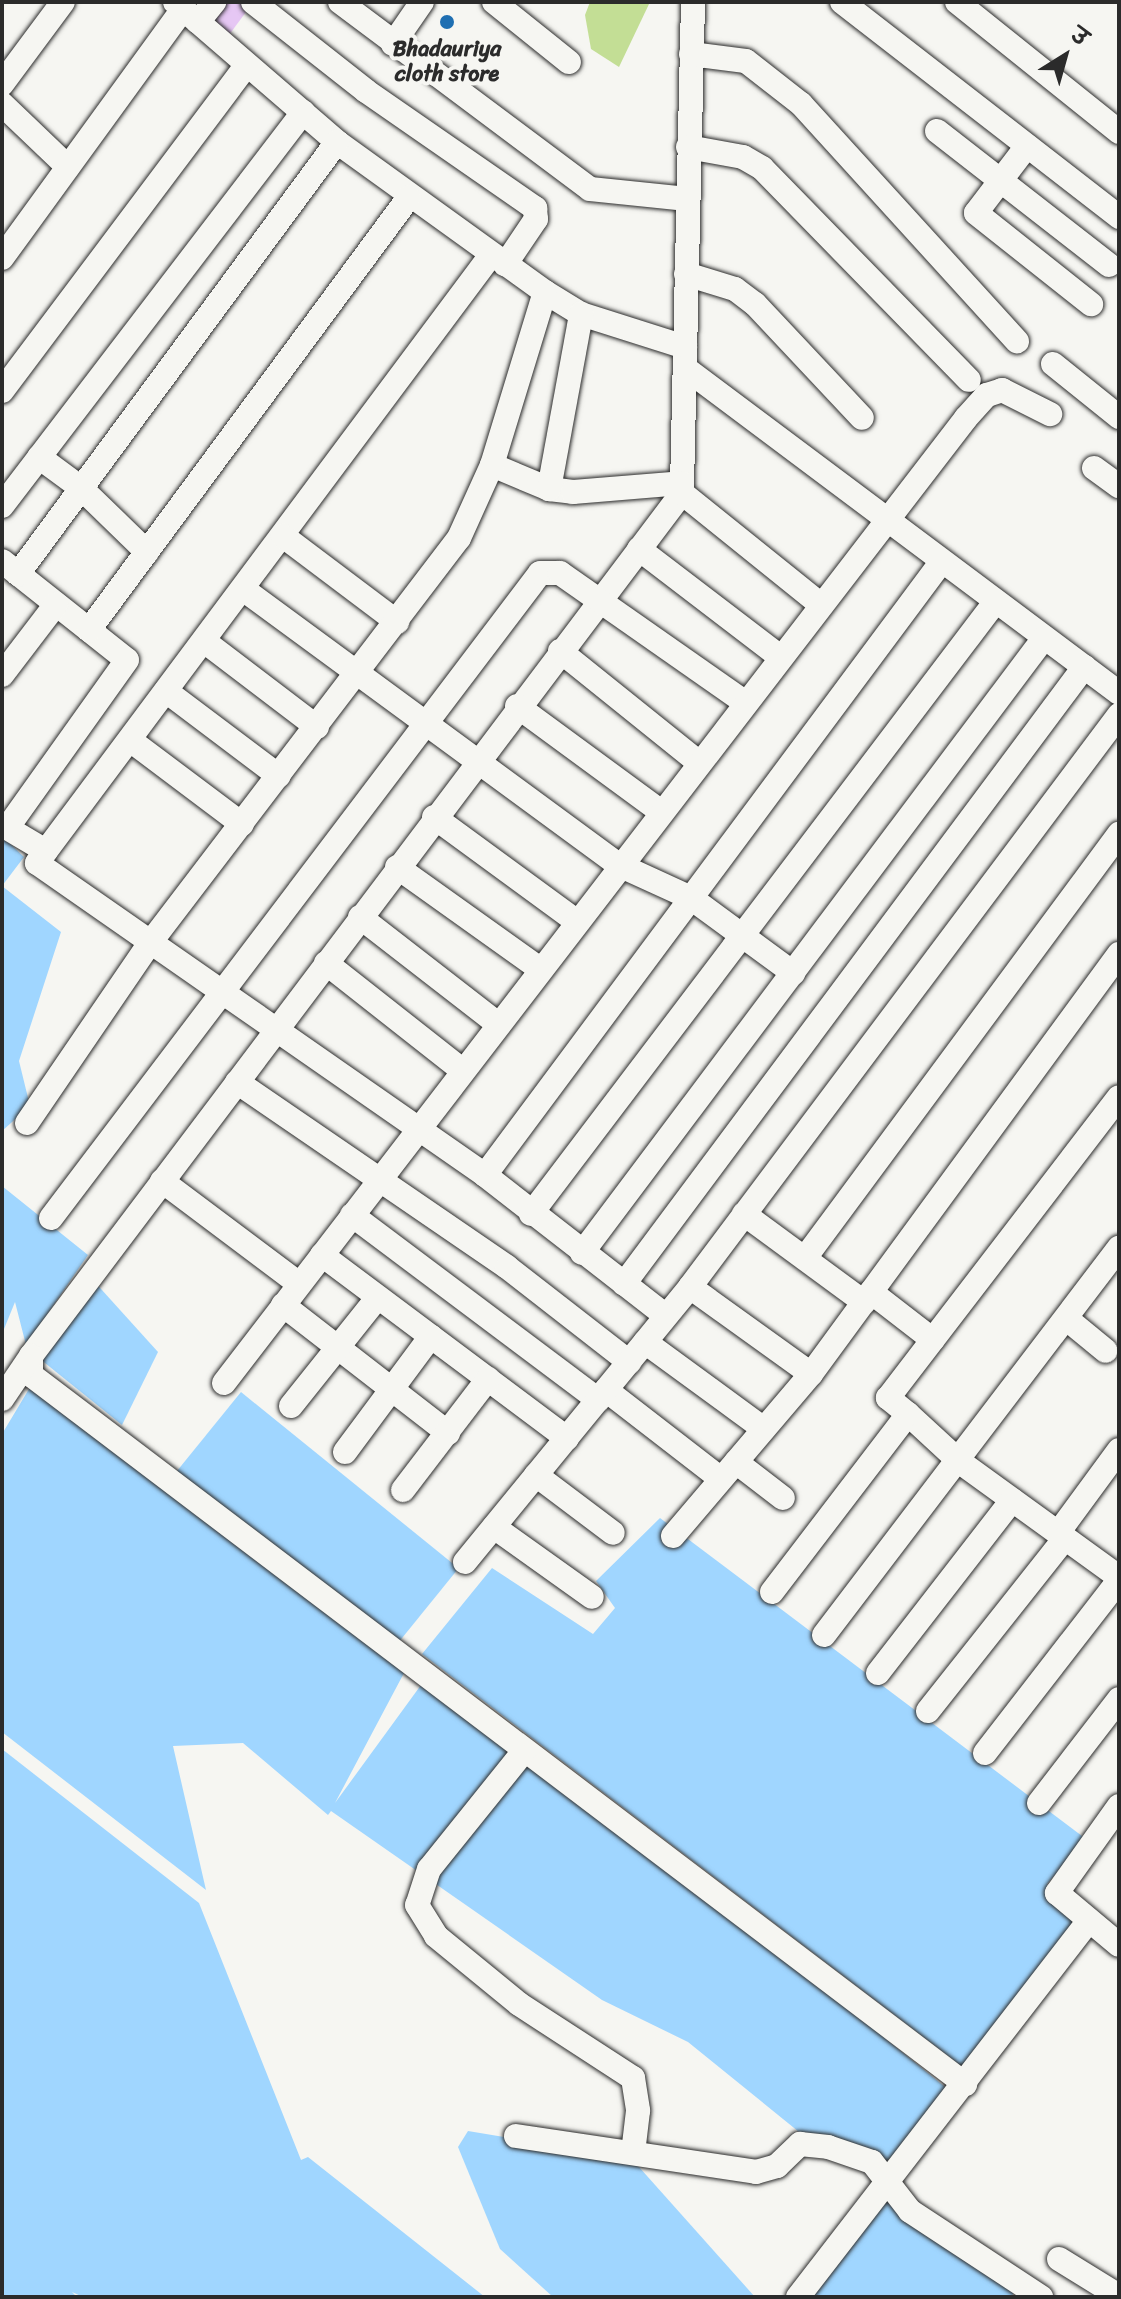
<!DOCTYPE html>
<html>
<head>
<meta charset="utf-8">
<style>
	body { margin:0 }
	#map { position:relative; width:1121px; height:2299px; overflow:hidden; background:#f6f6f2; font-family:Sriracha,"Playpen Sans Deva",sans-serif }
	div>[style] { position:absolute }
	.green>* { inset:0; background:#c3de95 }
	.water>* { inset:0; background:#a0d6ff; transform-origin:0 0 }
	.building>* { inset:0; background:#e6c7f4 }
	.roads { filter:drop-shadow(0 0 2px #2b2b2b) drop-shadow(0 0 2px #2b2b2b) }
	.minor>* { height:24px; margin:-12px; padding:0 12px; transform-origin:12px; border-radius:12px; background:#f6f6f2 }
	.dots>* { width:22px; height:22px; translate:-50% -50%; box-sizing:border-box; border:4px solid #f6f6f2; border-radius:50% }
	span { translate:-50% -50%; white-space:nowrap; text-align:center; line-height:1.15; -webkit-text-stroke:8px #f6f6f2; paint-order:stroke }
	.poi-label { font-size:22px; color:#2b2b2b; font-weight:700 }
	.frame { position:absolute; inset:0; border:4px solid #2b2b2b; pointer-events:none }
	.north { position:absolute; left:1025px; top:16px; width:80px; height:80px; -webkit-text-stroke:6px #f6f6f2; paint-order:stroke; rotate:37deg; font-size:22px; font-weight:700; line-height:32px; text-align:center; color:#2b2b2b }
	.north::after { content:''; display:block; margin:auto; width:28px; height:36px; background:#2b2b2b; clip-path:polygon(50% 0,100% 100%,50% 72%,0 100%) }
</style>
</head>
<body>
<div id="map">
	<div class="green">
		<i style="clip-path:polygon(590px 2px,650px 2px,619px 67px,591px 49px,585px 15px)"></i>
	</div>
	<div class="water">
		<i style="clip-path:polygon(2px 836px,24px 857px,2px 886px,61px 932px,19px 1061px,30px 1106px,2px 1131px)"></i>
		<i style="clip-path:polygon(2px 1186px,88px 1255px,26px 1345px,15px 1302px,2px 1334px)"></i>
		<i style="clip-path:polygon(92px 1279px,158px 1352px,122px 1425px,40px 1359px)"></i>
		<i style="clip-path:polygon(41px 1369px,404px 1673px,335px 1803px,421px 1685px,828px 1992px,955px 2095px,889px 2166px,804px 2136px,688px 2042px,602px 2000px,331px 1811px,328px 1815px,243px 1743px,173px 1746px,206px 1890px,2px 1732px,2px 1434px)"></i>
		<i style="left:241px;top:1392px;width:280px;height:103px;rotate:39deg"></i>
		<i style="clip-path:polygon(660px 1518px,1086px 1839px,1047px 1884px,1089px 1927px,973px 2075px,422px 1654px,492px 1568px,593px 1634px,615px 1608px,596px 1581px)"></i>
		<i style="clip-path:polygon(2px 1749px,199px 1903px,301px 2160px,308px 2157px,485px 2297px,83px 2297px,72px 2292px,77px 2297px,2px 2297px)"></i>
		<i style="clip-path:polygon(468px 2131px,631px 2158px,755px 2297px,553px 2297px,500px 2249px,458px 2147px)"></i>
		<i style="clip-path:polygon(884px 2192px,1017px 2288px,1011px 2297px,804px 2297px)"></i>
	</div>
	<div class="building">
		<i style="clip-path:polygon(219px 2px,240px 2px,249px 8px,226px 39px,203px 22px)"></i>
	</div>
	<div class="roads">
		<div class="minor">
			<i style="left:175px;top:2px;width:214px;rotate:40.8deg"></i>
			<i style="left:337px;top:142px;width:256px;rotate:35.8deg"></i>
			<i style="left:545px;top:292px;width:42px;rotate:31.4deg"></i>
			<i style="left:581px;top:314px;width:109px;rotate:17.6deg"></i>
			<i style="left:253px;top:2px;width:144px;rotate:38.2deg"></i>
			<i style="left:366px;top:91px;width:206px;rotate:34.7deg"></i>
			<i style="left:535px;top:208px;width:11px;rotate:85deg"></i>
			<i style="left:536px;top:219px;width:55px;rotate:124deg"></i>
			<i style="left:340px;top:2px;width:312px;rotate:36.8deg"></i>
			<i style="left:590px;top:189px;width:98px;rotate:5.9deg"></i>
			<i style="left:494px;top:2px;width:96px;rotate:38.7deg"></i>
			<i style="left:693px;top:2px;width:491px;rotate:91.3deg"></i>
			<i style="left:682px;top:493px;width:1081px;rotate:127.03deg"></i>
			<i style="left:31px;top:1356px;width:19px;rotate:90deg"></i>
			<i style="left:31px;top:1375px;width:1173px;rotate:37.2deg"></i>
			<i style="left:842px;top:2px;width:351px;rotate:37.8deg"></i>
			<i style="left:957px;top:2px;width:208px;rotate:38.7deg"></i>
			<i style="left:198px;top:22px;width:26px;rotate:-51deg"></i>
			<i style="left:393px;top:44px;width:51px;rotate:-55.4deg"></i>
			<i style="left:691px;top:54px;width:55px;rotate:7.3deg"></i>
			<i style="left:746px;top:61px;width:70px;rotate:38deg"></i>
			<i style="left:801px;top:104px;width:321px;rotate:47.7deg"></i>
			<i style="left:2px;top:84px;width:102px;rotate:-53.4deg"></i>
			<i style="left:2px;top:104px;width:91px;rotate:43.7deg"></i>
			<i style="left:937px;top:131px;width:218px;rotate:37.9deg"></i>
			<i style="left:1027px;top:146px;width:84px;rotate:127.3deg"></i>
			<i style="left:976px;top:213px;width:147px;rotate:38.4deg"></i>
			<i style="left:688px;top:147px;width:56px;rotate:10.3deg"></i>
			<i style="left:743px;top:157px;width:22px;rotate:30deg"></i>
			<i style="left:762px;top:168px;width:296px;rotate:45.7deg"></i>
			<i style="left:491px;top:255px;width:759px;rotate:126.75deg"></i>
			<i style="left:37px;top:863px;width:546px;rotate:34.85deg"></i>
			<i style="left:485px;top:1175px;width:229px;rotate:37.9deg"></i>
			<i style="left:2px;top:258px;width:308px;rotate:-54deg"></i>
			<i style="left:686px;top:274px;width:51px;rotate:17deg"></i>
			<i style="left:735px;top:289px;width:25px;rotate:37deg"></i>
			<i style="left:755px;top:304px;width:156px;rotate:46.8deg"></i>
			<i style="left:1053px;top:364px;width:85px;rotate:38.8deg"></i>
			<i style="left:685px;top:368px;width:542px;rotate:36.83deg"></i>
			<i style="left:2px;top:391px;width:406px;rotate:-53.1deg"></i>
			<i style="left:39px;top:457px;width:52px;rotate:36.4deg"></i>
			<i style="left:81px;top:488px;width:92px;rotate:44.1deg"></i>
			<i style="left:492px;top:465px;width:62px;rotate:22.8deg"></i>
			<i style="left:549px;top:489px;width:24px;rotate:7deg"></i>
			<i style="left:573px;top:492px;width:109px;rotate:-4.7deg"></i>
			<i style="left:1094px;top:468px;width:31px;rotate:36deg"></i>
			<i style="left:549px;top:489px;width:178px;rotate:-79.6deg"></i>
			<i style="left:682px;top:493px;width:176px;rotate:38.8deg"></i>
			<i style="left:2px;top:506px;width:496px;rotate:-52.6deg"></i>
			<i style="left:283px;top:536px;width:143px;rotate:37deg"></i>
			<i style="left:639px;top:549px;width:176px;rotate:37.4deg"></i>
			<i style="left:2px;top:561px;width:159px;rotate:38.4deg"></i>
			<i style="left:127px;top:660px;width:206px;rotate:125.5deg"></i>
			<i style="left:18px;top:574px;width:537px;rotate:-53.56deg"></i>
			<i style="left:243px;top:589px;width:466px;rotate:36.3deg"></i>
			<i style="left:619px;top:865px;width:79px;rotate:24.6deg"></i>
			<i style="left:691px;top:898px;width:127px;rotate:36.3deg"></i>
			<i style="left:89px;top:630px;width:538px;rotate:-53.53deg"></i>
			<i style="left:204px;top:641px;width:142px;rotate:37.3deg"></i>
			<i style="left:560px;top:651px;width:177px;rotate:38.8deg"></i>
			<i style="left:2px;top:675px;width:89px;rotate:-52.7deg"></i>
			<i style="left:166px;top:691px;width:141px;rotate:37deg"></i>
			<i style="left:517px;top:706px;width:177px;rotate:36.3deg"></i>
			<i style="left:130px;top:740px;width:140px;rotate:36.9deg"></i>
			<i style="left:434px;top:817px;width:176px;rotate:36.2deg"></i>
			<i style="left:2px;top:825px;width:51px;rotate:30.6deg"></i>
			<i style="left:397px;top:867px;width:176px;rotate:35.5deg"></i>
			<i style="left:360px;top:917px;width:175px;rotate:37.8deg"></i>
			<i style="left:326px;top:963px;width:173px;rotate:38.2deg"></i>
			<i style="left:237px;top:1082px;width:327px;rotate:34.4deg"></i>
			<i style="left:507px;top:1267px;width:155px;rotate:37.9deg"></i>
			<i style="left:27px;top:1123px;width:218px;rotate:-55.7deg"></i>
			<i style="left:150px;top:943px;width:509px;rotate:-52.66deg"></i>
			<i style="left:459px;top:538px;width:80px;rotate:-65.7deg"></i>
			<i style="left:492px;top:465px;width:181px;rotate:-73deg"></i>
			<i style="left:485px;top:1175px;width:765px;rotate:-53.34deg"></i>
			<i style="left:162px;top:1181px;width:171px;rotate:36.9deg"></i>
			<i style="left:531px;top:1214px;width:769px;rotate:-52.82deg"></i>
			<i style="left:744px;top:1214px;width:149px;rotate:36.3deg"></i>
			<i style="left:352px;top:1215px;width:308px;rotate:36.9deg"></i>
			<i style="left:51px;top:1218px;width:809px;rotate:-52.83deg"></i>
			<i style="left:540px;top:573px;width:20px"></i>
			<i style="left:560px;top:573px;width:225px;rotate:35deg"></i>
			<i style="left:582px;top:1253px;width:769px;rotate:-53.09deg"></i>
			<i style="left:322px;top:1255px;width:306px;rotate:36.8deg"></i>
			<i style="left:805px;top:1258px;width:528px;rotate:-53.48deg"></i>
			<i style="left:624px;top:1284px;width:770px;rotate:-53.29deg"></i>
			<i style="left:690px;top:1287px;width:149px;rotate:35.7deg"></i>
			<i style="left:871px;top:1292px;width:78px;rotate:37.7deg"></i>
			<i style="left:283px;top:1305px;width:209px;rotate:37.8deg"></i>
			<i style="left:1067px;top:1319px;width:50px;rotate:39.4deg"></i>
			<i style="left:645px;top:1342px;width:147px;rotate:36.2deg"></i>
			<i style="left:224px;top:1383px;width:1217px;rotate:-52.44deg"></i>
			<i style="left:966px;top:418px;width:31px;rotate:-48deg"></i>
			<i style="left:987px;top:395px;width:16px;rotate:-18deg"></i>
			<i style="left:1002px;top:390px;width:54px;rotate:26.6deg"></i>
			<i style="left:606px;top:1390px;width:145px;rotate:37.7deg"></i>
			<i style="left:2px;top:1399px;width:52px;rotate:-56deg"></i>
			<i style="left:291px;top:1406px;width:139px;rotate:-51.4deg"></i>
			<i style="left:908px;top:1414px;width:71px;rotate:42.7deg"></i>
			<i style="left:960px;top:1462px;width:196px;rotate:35.9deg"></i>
			<i style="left:345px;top:1452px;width:144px;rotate:-53.4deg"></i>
			<i style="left:736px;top:1462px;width:59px;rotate:37.5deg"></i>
			<i style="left:536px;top:1475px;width:96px;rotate:37deg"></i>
			<i style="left:403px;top:1490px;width:140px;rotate:-52.6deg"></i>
			<i style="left:494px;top:1527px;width:120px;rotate:35.5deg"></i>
			<i style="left:1058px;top:1533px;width:103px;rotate:-53.7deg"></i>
			<i style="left:673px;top:1536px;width:213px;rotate:-49.6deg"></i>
			<i style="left:811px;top:1374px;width:521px;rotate:-53.75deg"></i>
			<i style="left:465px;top:1562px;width:355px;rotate:-50.7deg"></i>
			<i style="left:690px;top:1287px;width:715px;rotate:-53.13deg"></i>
			<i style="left:772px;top:1592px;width:224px;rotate:-52.6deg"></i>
			<i style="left:908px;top:1414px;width:26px;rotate:-141deg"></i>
			<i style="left:888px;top:1398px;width:379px;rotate:-52.5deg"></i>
			<i style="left:824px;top:1635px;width:487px;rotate:-52.7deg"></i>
			<i style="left:878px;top:1673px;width:219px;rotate:-52.2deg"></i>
			<i style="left:928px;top:1711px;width:221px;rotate:-51.6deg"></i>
			<i style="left:524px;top:1751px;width:151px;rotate:128.8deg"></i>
			<i style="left:429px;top:1869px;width:38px;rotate:108deg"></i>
			<i style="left:417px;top:1905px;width:36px;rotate:58deg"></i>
			<i style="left:436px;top:1936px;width:107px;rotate:39.3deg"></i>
			<i style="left:519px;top:2004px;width:136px;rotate:33deg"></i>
			<i style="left:633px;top:2078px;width:33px;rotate:81deg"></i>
			<i style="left:638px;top:2111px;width:42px;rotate:96.8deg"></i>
			<i style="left:985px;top:1753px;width:219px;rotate:-52.2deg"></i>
			<i style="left:1039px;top:1803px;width:131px;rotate:-52.4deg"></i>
			<i style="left:1119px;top:1806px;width:107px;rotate:125.5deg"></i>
			<i style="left:1057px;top:1893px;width:81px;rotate:40deg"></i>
			<i style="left:516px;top:2136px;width:243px;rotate:8.5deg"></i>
			<i style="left:756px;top:2172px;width:22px;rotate:-16deg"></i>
			<i style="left:777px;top:2166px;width:32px;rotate:-44deg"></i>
			<i style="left:800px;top:2144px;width:28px;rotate:6deg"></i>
			<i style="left:828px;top:2147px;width:46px;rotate:18.8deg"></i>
			<i style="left:872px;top:2162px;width:62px;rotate:52.2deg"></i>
			<i style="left:910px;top:2211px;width:157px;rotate:33.3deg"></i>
			<i style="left:1059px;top:2259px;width:70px;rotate:31.7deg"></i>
			<i style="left:798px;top:2297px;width:476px;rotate:-52.3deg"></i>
		</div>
	</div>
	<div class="dots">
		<i style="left:447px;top:22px;background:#1f6fb2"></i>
	</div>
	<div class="poi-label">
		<span style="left:447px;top:61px">Bhadauriya<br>cloth store</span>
	</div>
	<div class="frame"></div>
	<div class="north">उ</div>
</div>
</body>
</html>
